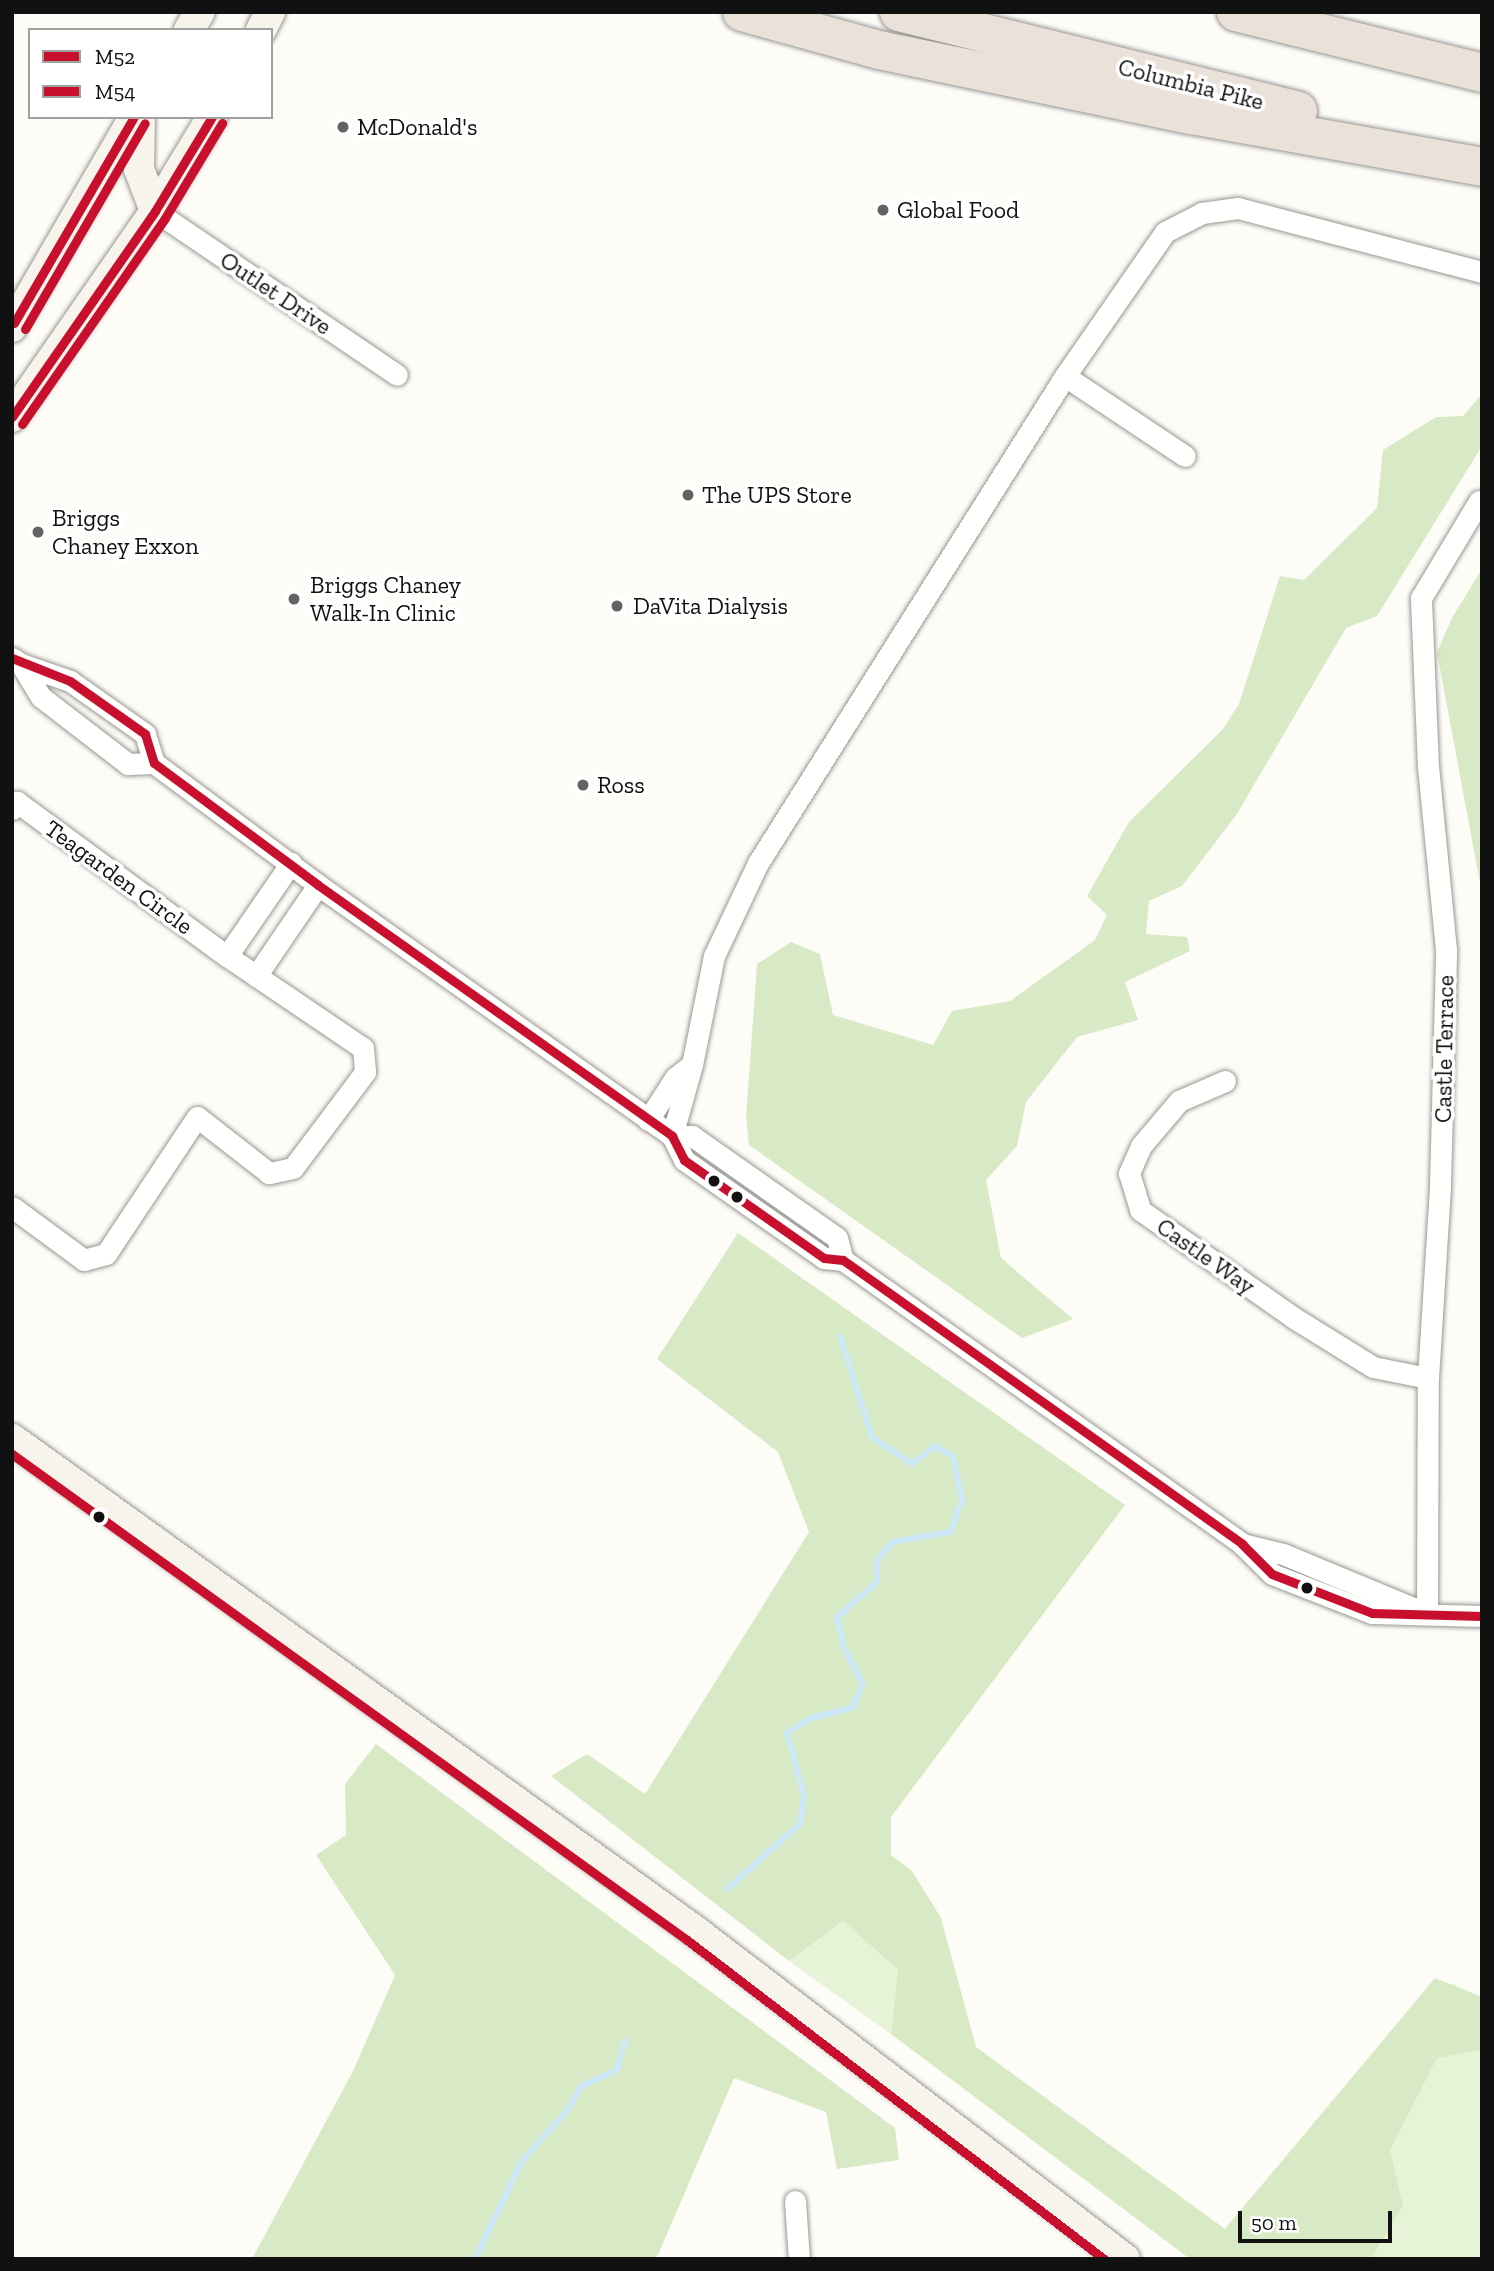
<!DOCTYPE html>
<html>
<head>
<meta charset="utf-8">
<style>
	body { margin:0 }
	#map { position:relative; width:1494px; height:2271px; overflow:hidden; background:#fdfcf7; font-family:"Zilla Slab",serif }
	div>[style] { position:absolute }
	.green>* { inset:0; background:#e7f3d7 }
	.forest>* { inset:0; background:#d8eac5 }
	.stream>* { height:6px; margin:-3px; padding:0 3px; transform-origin:3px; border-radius:3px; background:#cde8f7 }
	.roads { filter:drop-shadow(0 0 2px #979795) drop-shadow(0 0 2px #979795) }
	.street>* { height:21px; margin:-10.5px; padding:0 10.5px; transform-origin:10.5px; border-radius:10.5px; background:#fffffe }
	.secondary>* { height:30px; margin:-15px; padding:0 15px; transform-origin:15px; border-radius:15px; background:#f6f4eb }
	.highway>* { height:38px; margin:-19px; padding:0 19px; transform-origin:19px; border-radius:19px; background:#eae1d8 }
	.bus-1>* { height:9px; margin:-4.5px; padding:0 4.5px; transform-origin:4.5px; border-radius:4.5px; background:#c8102e }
	.bus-2>* { height:9px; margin:-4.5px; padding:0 4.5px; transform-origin:4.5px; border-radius:4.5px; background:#c8102e }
	.dots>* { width:19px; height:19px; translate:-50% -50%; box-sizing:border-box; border:4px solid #fff; border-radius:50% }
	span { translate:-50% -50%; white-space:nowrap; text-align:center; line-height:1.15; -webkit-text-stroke:7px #fff; paint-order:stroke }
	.street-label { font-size:24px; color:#111 }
	.poi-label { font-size:24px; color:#111 }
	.left { translate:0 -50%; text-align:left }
	.frame { position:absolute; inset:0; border:14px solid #111; pointer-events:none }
	.legend { position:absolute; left:28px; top:28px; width:245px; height:91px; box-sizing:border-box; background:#fff; border:2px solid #a0a0a0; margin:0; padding:9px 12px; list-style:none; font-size:21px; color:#111 }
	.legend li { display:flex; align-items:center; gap:14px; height:35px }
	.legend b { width:35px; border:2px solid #a0a0a0 }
	.scale { position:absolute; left:1238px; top:2211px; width:154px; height:32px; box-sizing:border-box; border:4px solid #111; border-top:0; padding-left:9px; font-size:21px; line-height:24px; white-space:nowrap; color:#111; -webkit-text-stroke:5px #fff; paint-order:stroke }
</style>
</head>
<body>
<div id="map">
	<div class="green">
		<i style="clip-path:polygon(843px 1921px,898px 1970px,891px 2034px,789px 1961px)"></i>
		<i style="clip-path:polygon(1451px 1983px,1482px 1998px,1482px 2259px,1240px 2259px)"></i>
	</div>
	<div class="forest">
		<i style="clip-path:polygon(1482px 394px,1482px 446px,1377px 616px,1346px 628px,1237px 814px,1182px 886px,1149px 901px,1146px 934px,1187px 937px,1190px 951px,1125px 982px,1138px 1020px,1077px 1037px,1026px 1102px,1017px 1146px,986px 1180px,1001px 1258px,1073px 1319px,1022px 1338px,749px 1145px,746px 1117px,757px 964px,791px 942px,820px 954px,833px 1015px,933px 1045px,952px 1011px,1010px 1001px,1095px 940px,1107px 915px,1087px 896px,1129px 822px,1223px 729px,1239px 704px,1280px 576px,1304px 580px,1377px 508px,1383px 450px,1436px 417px,1463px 416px)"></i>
		<i style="clip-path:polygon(1482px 569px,1482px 894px,1437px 652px,1453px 616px)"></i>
		<i style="clip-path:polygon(738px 1233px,1125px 1505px,891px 1817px,891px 1855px,912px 1871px,941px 1918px,976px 2047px,1225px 2229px,1435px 1978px,1482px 1997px,1482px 2050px,1437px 2058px,1390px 2150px,1403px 2206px,1371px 2259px,1190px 2259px,891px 2034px,898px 1970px,843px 1921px,789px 1961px,551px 1776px,587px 1754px,645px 1794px,809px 1532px,778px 1452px,657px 1359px)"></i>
		<i style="clip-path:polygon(376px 1744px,895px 2128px,899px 2160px,837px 2169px,826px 2112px,734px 2078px,658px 2255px,652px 2259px,252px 2259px,353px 2071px,395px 1975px,316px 1855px,346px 1835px,345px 1784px)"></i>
	</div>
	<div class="stream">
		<i style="left:727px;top:1889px;width:98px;rotate:-41.7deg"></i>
		<i style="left:800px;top:1824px;width:28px;rotate:-82deg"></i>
		<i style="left:804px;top:1796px;width:65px;rotate:-105.1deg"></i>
		<i style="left:787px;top:1733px;width:26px;rotate:-32deg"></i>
		<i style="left:809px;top:1719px;width:46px;rotate:-15.3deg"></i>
		<i style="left:853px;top:1707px;width:25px;rotate:-67deg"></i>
		<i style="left:863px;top:1684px;width:40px;rotate:-118deg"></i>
		<i style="left:844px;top:1649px;width:33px;rotate:-102deg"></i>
		<i style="left:837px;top:1617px;width:53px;rotate:-41.2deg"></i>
		<i style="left:877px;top:1582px;width:22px;rotate:-90deg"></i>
		<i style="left:877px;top:1560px;width:24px;rotate:-48deg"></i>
		<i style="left:893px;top:1542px;width:58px;rotate:-10deg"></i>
		<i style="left:950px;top:1532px;width:34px;rotate:-69deg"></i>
		<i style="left:962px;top:1500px;width:45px;rotate:-101.6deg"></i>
		<i style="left:953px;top:1456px;width:21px;rotate:-151deg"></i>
		<i style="left:935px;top:1446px;width:29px;rotate:142deg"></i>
		<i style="left:912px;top:1464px;width:48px;rotate:-146deg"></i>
		<i style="left:872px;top:1437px;width:106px;rotate:-107.6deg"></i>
		<i style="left:475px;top:2259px;width:109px;rotate:-64.4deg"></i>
		<i style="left:522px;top:2161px;width:71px;rotate:-48.4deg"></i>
		<i style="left:569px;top:2108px;width:25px;rotate:-61deg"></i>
		<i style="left:581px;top:2086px;width:39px;rotate:-24deg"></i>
		<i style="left:617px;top:2070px;width:30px;rotate:-75deg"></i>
	</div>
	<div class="roads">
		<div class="street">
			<i style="left:155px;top:211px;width:292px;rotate:34.1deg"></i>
			<i style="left:1065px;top:376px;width:144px;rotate:33.7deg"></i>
			<i style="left:12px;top:658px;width:11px;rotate:34deg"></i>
			<i style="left:21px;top:664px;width:52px;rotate:19.1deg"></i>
			<i style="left:70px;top:681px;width:92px;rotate:35.2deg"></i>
			<i style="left:145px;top:734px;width:30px;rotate:73deg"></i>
			<i style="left:154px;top:763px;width:204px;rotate:36.6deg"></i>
			<i style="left:318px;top:885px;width:434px;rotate:35.3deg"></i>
			<i style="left:672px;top:1136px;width:27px;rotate:63deg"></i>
			<i style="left:684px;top:1160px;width:171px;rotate:35deg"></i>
			<i style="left:824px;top:1258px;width:19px;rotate:6deg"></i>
			<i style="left:843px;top:1260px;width:490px;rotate:35.4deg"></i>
			<i style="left:1242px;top:1544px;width:42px;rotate:45deg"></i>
			<i style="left:1272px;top:1574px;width:107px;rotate:21.3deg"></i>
			<i style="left:1372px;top:1613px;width:110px;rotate:1.6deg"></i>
			<i style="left:21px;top:664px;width:39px;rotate:59deg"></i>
			<i style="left:41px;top:697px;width:110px;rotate:37.6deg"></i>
			<i style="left:128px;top:764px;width:26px;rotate:-2deg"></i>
			<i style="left:12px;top:809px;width:9px;rotate:-54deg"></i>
			<i style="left:17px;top:802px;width:260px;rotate:36.3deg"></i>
			<i style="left:227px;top:956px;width:164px;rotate:34.1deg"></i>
			<i style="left:363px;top:1048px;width:24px;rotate:85deg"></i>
			<i style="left:365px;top:1072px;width:120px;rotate:126.9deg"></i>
			<i style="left:293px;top:1168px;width:25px;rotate:168deg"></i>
			<i style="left:269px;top:1173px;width:91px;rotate:-142.1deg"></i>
			<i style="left:197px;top:1117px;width:164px;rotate:123.6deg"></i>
			<i style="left:106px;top:1254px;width:23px;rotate:165deg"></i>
			<i style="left:84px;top:1260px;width:89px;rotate:-143.6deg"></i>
			<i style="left:227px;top:956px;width:113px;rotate:-55.5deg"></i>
			<i style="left:256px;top:976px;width:110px;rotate:-55.7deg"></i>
			<i style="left:1225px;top:1081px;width:50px;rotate:156.5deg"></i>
			<i style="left:1179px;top:1101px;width:59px;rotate:130.2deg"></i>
			<i style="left:1141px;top:1146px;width:30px;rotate:114deg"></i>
			<i style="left:1129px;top:1173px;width:39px;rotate:73deg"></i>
			<i style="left:1140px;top:1210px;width:188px;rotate:35deg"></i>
			<i style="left:1294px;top:1318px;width:93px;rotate:31.8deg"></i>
			<i style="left:1373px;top:1367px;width:56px;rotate:11.3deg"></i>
			<i style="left:648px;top:1120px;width:50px;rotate:-57.3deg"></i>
			<i style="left:675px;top:1078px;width:19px;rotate:-39deg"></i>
			<i style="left:672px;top:1136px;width:74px;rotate:-74.3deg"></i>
			<i style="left:692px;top:1065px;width:111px;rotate:-78.6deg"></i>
			<i style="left:714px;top:956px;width:103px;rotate:-64.7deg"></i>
			<i style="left:758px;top:863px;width:576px;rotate:-57.77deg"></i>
			<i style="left:1065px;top:376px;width:175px;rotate:-55.2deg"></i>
			<i style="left:1165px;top:232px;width:42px;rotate:-27.2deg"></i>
			<i style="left:1202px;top:213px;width:36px;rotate:-8deg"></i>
			<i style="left:1238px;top:208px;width:252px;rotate:14.7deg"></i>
			<i style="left:672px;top:1136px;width:20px"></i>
			<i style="left:692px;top:1136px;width:177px;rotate:35.1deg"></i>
			<i style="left:837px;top:1238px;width:23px;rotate:75deg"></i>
			<i style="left:1242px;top:1544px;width:42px;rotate:13.7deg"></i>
			<i style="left:1283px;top:1554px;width:146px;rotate:22.5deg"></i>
			<i style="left:1427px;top:1613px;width:235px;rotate:-89.8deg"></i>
			<i style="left:1428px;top:1378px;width:193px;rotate:-86.4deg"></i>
			<i style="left:1440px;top:1185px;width:235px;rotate:-88.5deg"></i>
			<i style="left:1446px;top:950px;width:184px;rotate:-95.6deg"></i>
			<i style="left:1428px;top:767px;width:169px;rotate:-92.4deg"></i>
			<i style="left:1421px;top:598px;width:113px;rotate:-59.1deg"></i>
			<i style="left:795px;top:2201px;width:58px;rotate:86.1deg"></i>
		</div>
		<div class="secondary">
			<i style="left:189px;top:30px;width:21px;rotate:-59deg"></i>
			<i style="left:261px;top:30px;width:20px;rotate:-63deg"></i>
			<i style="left:140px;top:117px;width:52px;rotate:91.1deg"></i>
			<i style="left:139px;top:169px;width:45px;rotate:69.1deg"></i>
			<i style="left:12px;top:327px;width:243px;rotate:-59.8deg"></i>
			<i style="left:12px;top:417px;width:251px;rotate:-55.2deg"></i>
			<i style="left:155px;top:211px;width:110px;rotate:-58.8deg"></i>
			<i style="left:12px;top:1439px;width:840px;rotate:35.75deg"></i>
			<i style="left:694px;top:1930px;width:542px;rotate:37.36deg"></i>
		</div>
		<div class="highway">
			<i style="left:742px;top:12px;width:142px;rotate:15.5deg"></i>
			<i style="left:879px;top:50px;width:319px;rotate:11.8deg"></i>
			<i style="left:1191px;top:115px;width:296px;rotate:10.1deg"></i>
			<i style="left:899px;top:12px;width:411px;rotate:13.9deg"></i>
			<i style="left:1236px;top:12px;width:253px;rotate:13.9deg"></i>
		</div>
	</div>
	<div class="bus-1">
		<i style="left:14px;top:323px;width:238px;rotate:-59.8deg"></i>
		<i style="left:12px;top:417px;width:251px;rotate:-55.2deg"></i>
		<i style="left:155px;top:211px;width:110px;rotate:-58.8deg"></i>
		<i style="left:12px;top:658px;width:62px;rotate:21.6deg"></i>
		<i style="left:70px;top:681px;width:92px;rotate:35.2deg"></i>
		<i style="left:145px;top:734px;width:30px;rotate:73deg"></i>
		<i style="left:154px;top:763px;width:204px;rotate:36.6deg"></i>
		<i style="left:318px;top:885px;width:434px;rotate:35.3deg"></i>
		<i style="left:672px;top:1136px;width:27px;rotate:63deg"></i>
		<i style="left:684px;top:1160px;width:171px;rotate:35deg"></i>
		<i style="left:824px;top:1258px;width:19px;rotate:6deg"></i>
		<i style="left:843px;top:1260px;width:490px;rotate:35.4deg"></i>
		<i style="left:1242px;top:1544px;width:42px;rotate:45deg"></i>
		<i style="left:1272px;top:1574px;width:107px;rotate:21.3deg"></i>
		<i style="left:1372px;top:1613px;width:110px;rotate:1.6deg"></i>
	</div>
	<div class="bus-2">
		<i style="left:25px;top:329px;width:238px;rotate:-59.8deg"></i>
		<i style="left:22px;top:424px;width:251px;rotate:-55.2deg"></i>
		<i style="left:165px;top:218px;width:111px;rotate:-59deg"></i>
		<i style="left:12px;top:1454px;width:832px;rotate:35.75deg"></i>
		<i style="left:687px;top:1940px;width:525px;rotate:37.42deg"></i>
	</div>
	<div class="dots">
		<i style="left:343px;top:127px;background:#646362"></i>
		<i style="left:883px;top:210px;background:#646362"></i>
		<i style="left:688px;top:495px;background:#646362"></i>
		<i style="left:38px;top:532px;background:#646362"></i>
		<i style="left:294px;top:599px;background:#646362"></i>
		<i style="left:617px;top:606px;background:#646362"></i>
		<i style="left:583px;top:785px;background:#646362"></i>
		<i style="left:714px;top:1181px;background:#111"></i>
		<i style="left:737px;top:1197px;background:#111"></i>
		<i style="left:99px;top:1517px;background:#111"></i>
		<i style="left:1307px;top:1588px;background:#111"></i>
	</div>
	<div class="street-label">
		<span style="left:1191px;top:84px;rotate:14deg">Columbia Pike</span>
		<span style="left:276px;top:293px;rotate:34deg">Outlet Drive</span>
		<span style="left:119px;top:877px;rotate:36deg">Teagarden Circle</span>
		<span style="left:1444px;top:1049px;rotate:-89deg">Castle Terrace</span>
		<span style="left:1206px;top:1256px;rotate:35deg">Castle Way</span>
	</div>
	<div class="poi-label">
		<span class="left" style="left:357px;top:127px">McDonald's</span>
		<span class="left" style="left:897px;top:210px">Global Food</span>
		<span class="left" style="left:702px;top:495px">The UPS Store</span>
		<span class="left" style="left:52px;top:532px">Briggs<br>Chaney Exxon</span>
		<span class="left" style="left:310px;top:599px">Briggs Chaney<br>Walk-In Clinic</span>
		<span class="left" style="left:633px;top:606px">DaVita Dialysis</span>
		<span class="left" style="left:597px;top:785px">Ross</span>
	</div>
	<div class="frame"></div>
	<ul class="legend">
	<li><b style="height:9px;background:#c8102e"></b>M52</li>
	<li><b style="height:9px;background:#c8102e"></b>M54</li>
	</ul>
	<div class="scale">50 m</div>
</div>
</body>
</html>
